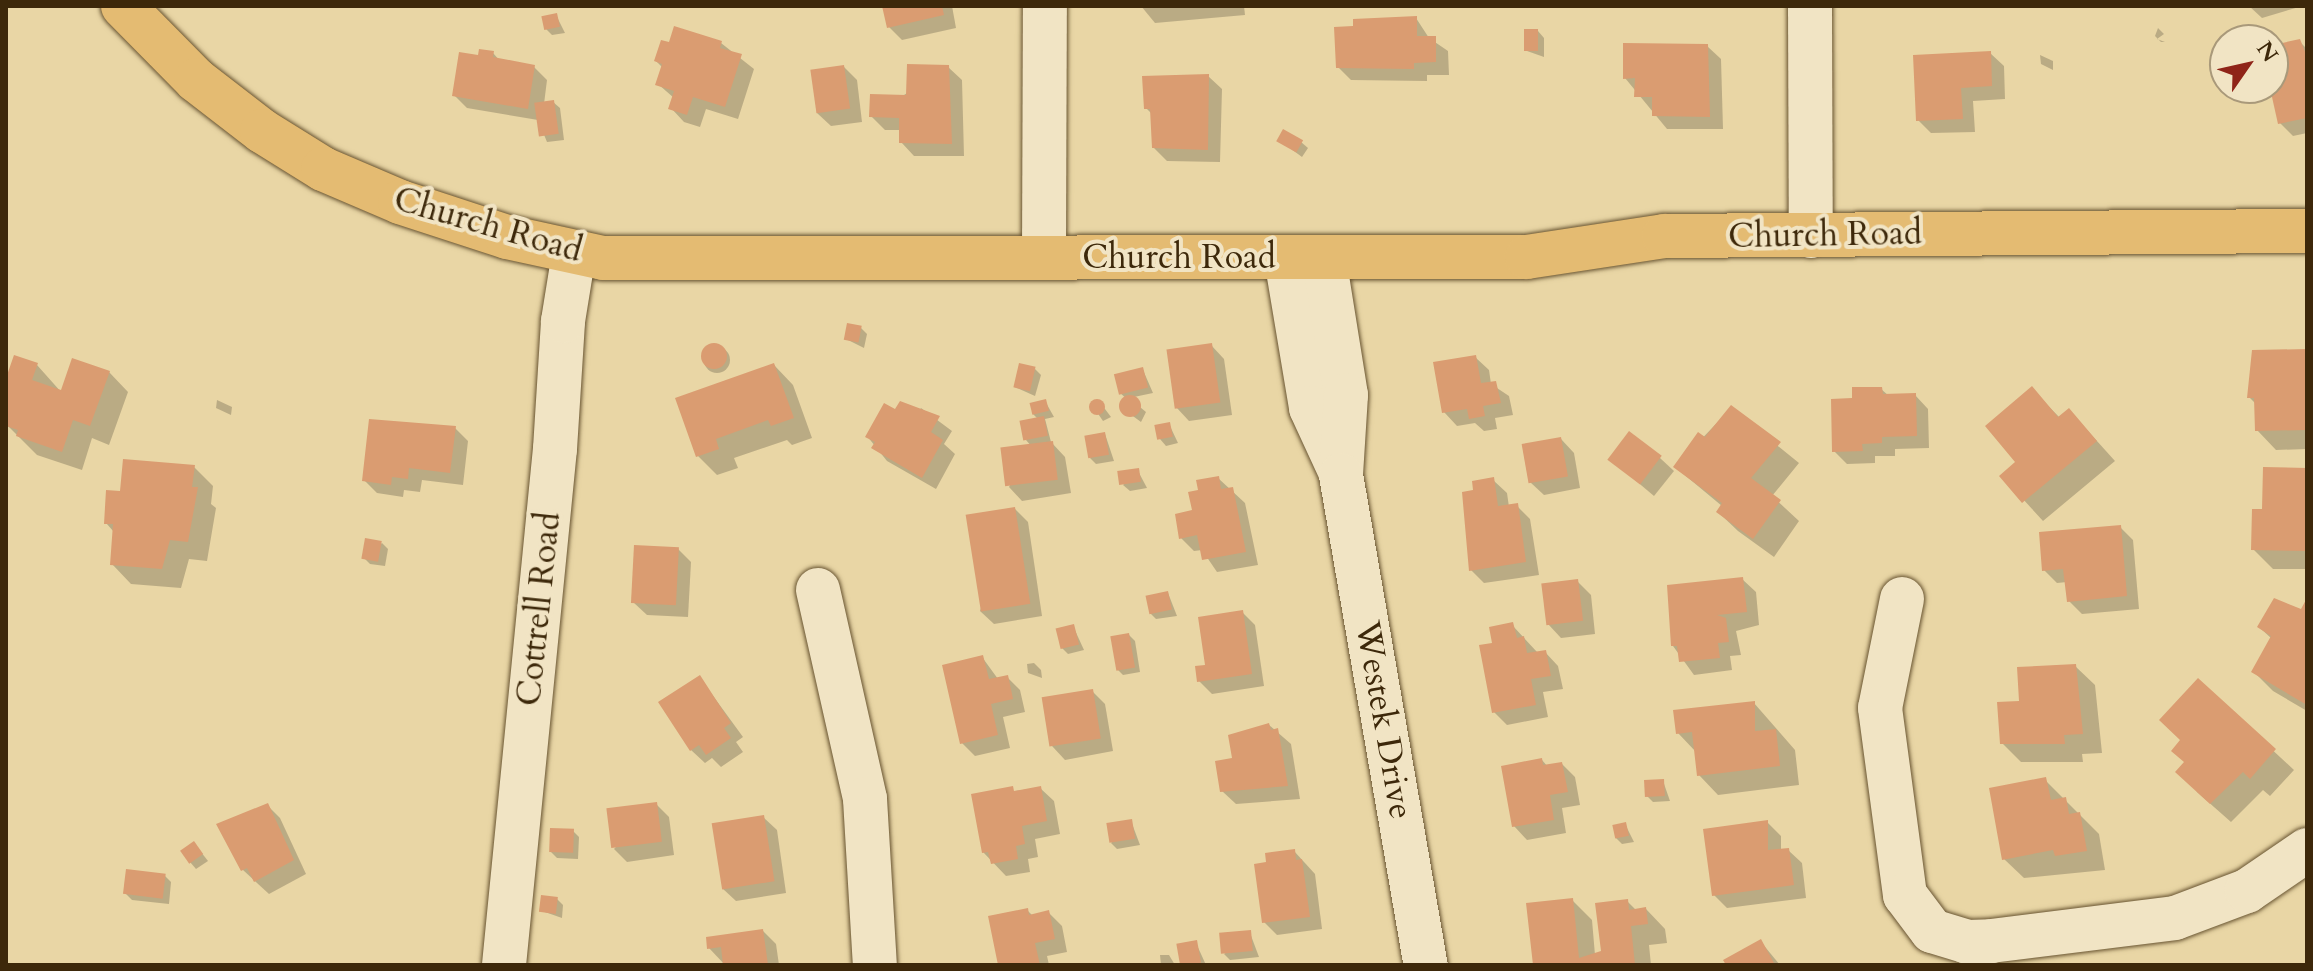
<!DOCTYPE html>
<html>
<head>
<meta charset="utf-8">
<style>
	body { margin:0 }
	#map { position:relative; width:2313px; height:971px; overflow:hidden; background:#e9d6a5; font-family:Cardo,serif }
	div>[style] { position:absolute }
	.shadow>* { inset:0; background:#0003 }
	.round { border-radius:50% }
	.building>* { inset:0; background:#da9c71; transform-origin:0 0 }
	.roads { filter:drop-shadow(0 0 2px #685431) drop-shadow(0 0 2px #685431) }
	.minor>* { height:44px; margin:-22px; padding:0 22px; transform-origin:22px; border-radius:22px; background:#f1e4c4 }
	.major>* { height:44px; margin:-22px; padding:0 22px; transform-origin:22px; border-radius:22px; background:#e4bb72 }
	span { translate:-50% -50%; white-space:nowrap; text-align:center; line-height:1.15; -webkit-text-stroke:8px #f1e4c4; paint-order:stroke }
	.street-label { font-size:34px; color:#3d280a }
	.frame { position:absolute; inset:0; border:8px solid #3d280a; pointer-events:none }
	.north { position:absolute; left:2209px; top:24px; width:80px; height:80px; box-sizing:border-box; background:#f1e4c4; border:2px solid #a9997a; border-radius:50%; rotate:56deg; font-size:22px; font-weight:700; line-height:32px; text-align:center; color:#3d280a }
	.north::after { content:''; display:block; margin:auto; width:28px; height:36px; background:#8f2418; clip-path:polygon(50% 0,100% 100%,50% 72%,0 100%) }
</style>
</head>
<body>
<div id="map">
	<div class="shadow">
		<i style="clip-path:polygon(884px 6px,952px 6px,956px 28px,902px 40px,889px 27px)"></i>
		<i style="clip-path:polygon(1141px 6px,1244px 6px,1245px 15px,1155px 23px)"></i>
		<i style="clip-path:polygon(1937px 6px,1970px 6px,1939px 8px)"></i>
		<i style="clip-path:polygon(2249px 6px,2299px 6px,2299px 7px,2262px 18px)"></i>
		<i style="clip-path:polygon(556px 15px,565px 33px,552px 35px,546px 29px)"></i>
		<i style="clip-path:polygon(1416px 18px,1429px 38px,1448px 51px,1449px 75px,1427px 75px,1427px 81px,1351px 80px,1338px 67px)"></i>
		<i style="clip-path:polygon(2158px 28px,2164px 34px,2157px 39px,2165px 42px,2161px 42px,2155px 36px)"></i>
		<i style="clip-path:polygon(1538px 31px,1544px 38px,1544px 57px,1527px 51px)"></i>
		<i style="clip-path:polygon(2299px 41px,2307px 49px,2307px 133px,2293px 136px,2280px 123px)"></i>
		<i style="clip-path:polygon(721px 43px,754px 69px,738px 119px,706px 109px,700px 127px,684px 122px,671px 108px,674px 98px,658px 84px,663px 68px,656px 61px)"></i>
		<i style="clip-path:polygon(1707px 46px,1721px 59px,1723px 129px,1667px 129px,1625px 78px)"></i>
		<i style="clip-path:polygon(493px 53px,500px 61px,534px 67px,547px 80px,544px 104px,553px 102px,560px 108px,564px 140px,547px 142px,538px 120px,467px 108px,454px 95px,480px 57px)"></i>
		<i style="clip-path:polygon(1990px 53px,2004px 66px,2005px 99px,1973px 101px,1975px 132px,1931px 133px,1918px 120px)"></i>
		<i style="clip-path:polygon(2040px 55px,2053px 61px,2053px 70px,2041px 64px)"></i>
		<i style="clip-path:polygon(844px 67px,857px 80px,862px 122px,831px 126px,817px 113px)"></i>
		<i style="clip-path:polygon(948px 67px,962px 80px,964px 156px,914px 156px,901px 142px,901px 130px,885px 130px,871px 116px)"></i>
		<i style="clip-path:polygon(1208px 76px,1222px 89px,1220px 162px,1167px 161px,1154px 148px,1153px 115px,1146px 108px)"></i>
		<i style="clip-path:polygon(1279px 140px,1301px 142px,1308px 148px,1302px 157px)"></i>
		<i style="clip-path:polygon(861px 328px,867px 334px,864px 348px,846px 339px)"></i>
		<i style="clip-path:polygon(1211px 345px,1224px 359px,1232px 415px,1189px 421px,1176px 407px)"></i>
		<i class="round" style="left:704px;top:347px;width:26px;height:26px"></i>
		<i style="clip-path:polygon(2307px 351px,2307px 449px,2276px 450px,2257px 430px,2256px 404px,2249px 397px)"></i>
		<i style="clip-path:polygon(1475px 357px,1489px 370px,1491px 384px,1509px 396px,1513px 415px,1495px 418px,1497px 429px,1484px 431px,1475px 423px,1457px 426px,1444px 412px)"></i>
		<i style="clip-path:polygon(37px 365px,62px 393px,109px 372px,128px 392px,109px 445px,92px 438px,82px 470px,37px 455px,6px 424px,6px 384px)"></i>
		<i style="clip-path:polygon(774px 365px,793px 385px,812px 438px,792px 445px,787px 440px,734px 458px,738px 468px,717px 475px,698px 456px)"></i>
		<i style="clip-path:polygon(1035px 369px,1041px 375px,1035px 396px,1015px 387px)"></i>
		<i style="clip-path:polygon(1143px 370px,1153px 393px,1129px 398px,1146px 412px,1141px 422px,1122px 408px,1127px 399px,1120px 393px)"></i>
		<i style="clip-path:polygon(1881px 389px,1889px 396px,1915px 395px,1928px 409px,1929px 448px,1895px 449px,1895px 456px,1875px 456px,1875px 463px,1847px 464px,1834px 451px,1854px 400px)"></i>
		<i style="clip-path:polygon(2032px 389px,2060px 418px,2069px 410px,2115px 461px,2043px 521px,2002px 476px,2018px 463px)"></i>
		<i style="clip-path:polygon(217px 400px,232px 407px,231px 415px,216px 408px)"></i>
		<i style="clip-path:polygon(1045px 401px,1054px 417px,1045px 419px,1051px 442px,1065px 457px,1071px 493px,1022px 501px,1009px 487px,1032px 447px,1026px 440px,1038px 419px,1033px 414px)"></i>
		<i style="clip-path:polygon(1099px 401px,1111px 417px,1103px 421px,1092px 405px)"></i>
		<i style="clip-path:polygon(921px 408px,952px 431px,944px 444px,955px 454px,936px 489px,887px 461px,867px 436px,896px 412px,918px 413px)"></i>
		<i style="clip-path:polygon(1731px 408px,1799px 463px,1772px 496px,1799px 521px,1774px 557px,1738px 531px,1718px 512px,1722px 506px,1675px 467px)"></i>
		<i style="clip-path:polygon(1169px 424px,1178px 443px,1166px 446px,1160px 439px)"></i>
		<i style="clip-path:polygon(455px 428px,468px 441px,463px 485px,422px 480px,420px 492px,404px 490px,403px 497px,377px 493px,364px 480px)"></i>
		<i style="clip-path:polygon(1105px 434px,1114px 461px,1096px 464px,1090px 458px)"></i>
		<i style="clip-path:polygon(1561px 439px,1574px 453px,1580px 488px,1544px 495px,1530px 482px)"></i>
		<i style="clip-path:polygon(1660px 458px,1674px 471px,1654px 496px,1610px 459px)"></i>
		<i style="clip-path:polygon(194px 467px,213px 486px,211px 504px,216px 508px,207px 561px,189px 559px,181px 588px,131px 584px,112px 564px,114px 532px,106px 523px,122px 493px)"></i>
		<i style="clip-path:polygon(2307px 470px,2307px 569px,2273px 569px,2253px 549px,2264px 511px)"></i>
		<i style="clip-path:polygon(1138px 471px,1147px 488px,1130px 491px,1123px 485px)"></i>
		<i style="clip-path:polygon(1218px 478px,1245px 503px,1258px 565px,1217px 572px,1202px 550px,1194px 551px,1181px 538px,1201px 492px)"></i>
		<i style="clip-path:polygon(1493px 480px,1507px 493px,1509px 507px,1517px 506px,1530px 519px,1539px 575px,1484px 583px,1471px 570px,1475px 492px)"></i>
		<i style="clip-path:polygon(1015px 509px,1028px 522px,1042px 616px,994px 624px,980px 611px)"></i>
		<i style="clip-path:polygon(2120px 527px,2133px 540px,2139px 609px,2082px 614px,2069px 601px,2067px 582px,2057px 583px,2044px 570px)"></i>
		<i style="clip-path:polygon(382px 543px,388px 549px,385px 566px,370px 564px,364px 558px)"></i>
		<i style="clip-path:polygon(678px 549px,691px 562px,688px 617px,647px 615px,633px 602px)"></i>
		<i style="clip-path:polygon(1742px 579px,1756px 592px,1759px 625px,1736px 631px,1741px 655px,1730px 656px,1732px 670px,1694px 675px,1673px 646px)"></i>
		<i style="clip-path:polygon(1578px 582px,1591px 595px,1595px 634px,1561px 638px,1548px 624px)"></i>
		<i style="clip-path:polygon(1168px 593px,1177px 616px,1156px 619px,1150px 613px)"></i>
		<i style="clip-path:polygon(2307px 604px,2307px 711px,2273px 691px,2254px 672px,2272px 639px,2259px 627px,2302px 611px)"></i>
		<i style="clip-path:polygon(1242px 612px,1255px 625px,1264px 686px,1212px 694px,1199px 681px)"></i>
		<i style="clip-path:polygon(1512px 625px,1537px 652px,1545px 652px,1558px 666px,1563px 689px,1543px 692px,1548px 717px,1507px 725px,1494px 712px,1495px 644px)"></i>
		<i style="clip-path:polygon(1073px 626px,1084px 650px,1068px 654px,1062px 648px)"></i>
		<i style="clip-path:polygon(1129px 635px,1135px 641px,1140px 672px,1123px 675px,1117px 669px)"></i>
		<i style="clip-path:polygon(982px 657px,998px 679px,1007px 677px,1020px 690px,1025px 712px,1003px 717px,1010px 748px,975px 756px,962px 743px)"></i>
		<i style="clip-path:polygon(1034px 663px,1041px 670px,1042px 678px,1028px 673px,1027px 664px)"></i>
		<i style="clip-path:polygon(2075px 666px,2095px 685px,2102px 753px,2082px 754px,2083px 762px,2021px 762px,2002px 743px,2021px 703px)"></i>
		<i style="clip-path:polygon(700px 678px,743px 737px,736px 742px,743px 752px,721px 767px,712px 758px,705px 763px,691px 750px)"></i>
		<i style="clip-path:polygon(2198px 681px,2294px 770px,2270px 796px,2263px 790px,2231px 822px,2197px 792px,2186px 763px,2182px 741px)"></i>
		<i style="clip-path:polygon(1092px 691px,1105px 704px,1113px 751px,1065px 760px,1052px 746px)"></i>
		<i style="clip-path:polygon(1754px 703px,1795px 750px,1799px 785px,1718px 795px,1699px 775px,1696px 752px,1678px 733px)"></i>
		<i style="clip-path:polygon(1269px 725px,1291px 744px,1300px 799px,1236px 804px,1222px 791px,1234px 760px)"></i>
		<i style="clip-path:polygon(1542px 760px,1548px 767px,1562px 764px,1575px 777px,1580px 805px,1562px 808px,1566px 833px,1527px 840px,1514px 826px)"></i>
		<i style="clip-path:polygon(2045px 780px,2099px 834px,2105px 870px,2024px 878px,2004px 859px)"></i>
		<i style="clip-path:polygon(1663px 781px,1670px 801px,1653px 802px,1647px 796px)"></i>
		<i style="clip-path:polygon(1040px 788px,1054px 801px,1060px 834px,1035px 839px,1038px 857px,1028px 859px,1030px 872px,1006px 876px,983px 852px,973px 796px)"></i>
		<i style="clip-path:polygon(656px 804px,669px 817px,674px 855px,627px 862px,614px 849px)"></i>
		<i style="clip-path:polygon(267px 805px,280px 818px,306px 874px,269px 894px,243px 870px,218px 824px)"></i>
		<i style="clip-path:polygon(763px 817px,777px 830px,786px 893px,736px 901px,722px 888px)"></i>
		<i style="clip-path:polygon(1131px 821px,1140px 845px,1117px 849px,1111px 843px)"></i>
		<i style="clip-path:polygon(1768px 823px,1781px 836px,1781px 851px,1788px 850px,1802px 863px,1806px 898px,1727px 908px,1714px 895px)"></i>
		<i style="clip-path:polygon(1625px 824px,1634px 842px,1622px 844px,1616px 838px)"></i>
		<i style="clip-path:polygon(573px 831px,579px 837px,578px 859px,557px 858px,551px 852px)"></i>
		<i style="clip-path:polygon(194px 843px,208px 861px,196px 869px,190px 862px)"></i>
		<i style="clip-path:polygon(1294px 851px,1315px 874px,1322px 929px,1277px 935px,1264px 922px)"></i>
		<i style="clip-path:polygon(165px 876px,171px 882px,169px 904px,132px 900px,126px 894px)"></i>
		<i style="clip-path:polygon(557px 899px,563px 905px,562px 918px,542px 911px)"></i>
		<i style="clip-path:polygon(1572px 900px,1592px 920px,1595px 955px,1603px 952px,1627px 901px,1637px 911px,1646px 909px,1665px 929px,1667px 943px,1649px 945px,1651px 965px,1535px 965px)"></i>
		<i style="clip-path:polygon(1027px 910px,1033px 916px,1048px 912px,1062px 926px,1067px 952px,1047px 956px,1049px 965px,1000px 965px)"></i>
		<i style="clip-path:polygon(763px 931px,776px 944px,779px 965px,725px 965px,709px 948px)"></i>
		<i style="clip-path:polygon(1250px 933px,1259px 957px,1230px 960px,1224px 954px)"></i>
		<i style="clip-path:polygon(1761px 942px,1780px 965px,1728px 965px)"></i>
		<i style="clip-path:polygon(1196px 943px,1206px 965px,1182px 965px,1178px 945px)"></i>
		<i style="clip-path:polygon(1160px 955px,1169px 955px,1175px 965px,1161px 965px)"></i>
	</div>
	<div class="building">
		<i style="clip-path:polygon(882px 6px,942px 6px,944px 15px,887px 28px)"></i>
		<i style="left:557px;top:13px;width:14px;height:16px;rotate:78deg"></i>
		<i style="clip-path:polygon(1417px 16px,1417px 36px,1436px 36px,1436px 62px,1414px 63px,1414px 69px,1336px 68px,1334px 27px,1353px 26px,1353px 19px)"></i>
		<i style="clip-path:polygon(674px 26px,722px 41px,720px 48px,742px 54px,725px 107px,693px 97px,687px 115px,668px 109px,674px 91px,655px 85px,662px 64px,654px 61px,661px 40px,669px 42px)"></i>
		<i style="left:1524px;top:29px;width:14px;height:22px"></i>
		<i style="clip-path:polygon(2300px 39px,2307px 57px,2307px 118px,2278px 124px,2270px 88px,2273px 45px)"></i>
		<i style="clip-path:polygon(1623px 43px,1708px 44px,1710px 117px,1652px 116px,1652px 97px,1634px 97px,1635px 78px,1623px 79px)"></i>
		<i style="clip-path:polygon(479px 49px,494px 51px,493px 57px,535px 65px,528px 109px,452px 96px,459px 52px,478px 55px)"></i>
		<i style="clip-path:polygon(1991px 51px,1992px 86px,1961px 88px,1963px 119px,1916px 121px,1913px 55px)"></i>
		<i style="clip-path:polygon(907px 64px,949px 65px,952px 144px,899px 143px,899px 118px,869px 117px,870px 94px,906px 95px)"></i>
		<i style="left:844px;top:65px;width:44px;height:34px;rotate:82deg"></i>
		<i style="clip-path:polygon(1209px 74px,1208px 150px,1152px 148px,1150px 109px,1144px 109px,1142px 76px)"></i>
		<i style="left:554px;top:100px;width:34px;height:20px;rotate:82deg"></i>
		<i style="left:1283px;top:129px;width:23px;height:14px;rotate:29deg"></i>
		<i style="left:847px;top:323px;width:15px;height:17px;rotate:11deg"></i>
		<i style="left:1212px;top:343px;width:60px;height:46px;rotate:82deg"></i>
		<i class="round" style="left:701px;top:343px;width:26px;height:26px"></i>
		<i style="clip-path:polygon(2307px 349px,2307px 430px,2255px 431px,2254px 398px,2247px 398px,2252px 350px)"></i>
		<i style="clip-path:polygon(14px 355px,38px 363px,32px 380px,61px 390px,72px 358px,110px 371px,90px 426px,73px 420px,62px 452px,16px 436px,18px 430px,6px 426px,6px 378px)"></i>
		<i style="clip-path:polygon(1476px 355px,1481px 383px,1496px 381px,1501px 403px,1483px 406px,1485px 416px,1469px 419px,1467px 409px,1442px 413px,1433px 362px)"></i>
		<i style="clip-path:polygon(774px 363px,794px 418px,771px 426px,768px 420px,716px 439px,719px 449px,696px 457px,675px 398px)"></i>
		<i style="left:1019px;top:363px;width:17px;height:25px;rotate:13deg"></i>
		<i style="left:1143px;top:367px;width:21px;height:30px;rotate:76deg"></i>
		<i style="clip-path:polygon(2032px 386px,2058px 417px,2069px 408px,2097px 441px,2022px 503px,1999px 476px,2015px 462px,1985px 426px)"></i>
		<i style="clip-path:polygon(1852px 387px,1882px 387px,1883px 394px,1916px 393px,1917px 436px,1882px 437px,1882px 443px,1862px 444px,1863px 451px,1832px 452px,1831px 399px,1852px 398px)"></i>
		<i class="round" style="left:1119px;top:395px;width:22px;height:22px"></i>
		<i class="round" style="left:1089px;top:399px;width:16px;height:16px"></i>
		<i style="left:1046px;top:399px;width:12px;height:17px;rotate:76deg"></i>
		<i style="clip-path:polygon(900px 401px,940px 416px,931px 432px,943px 440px,922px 478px,871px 448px,875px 442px,865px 437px,884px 403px,895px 409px)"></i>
		<i style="clip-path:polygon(1731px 405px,1781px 442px,1751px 478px,1781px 500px,1753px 539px,1716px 512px,1722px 503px,1673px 467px,1698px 432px,1705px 437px)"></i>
		<i style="left:1044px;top:416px;width:20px;height:25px;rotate:79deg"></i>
		<i style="clip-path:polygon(369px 419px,456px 426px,450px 473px,409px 468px,408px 479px,392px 477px,391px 485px,362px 481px)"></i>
		<i style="left:1170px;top:422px;width:15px;height:16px;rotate:79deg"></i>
		<i style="left:1629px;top:431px;width:41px;height:36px;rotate:37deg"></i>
		<i style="left:1105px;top:432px;width:23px;height:21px;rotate:80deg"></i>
		<i style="left:1561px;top:437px;width:40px;height:40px;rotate:80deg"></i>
		<i style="left:1053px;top:441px;width:39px;height:53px;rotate:83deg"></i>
		<i style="clip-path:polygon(123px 459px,195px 465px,192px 487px,198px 487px,188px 542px,170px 540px,162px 569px,110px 565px,113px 524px,104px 524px,106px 490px,120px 491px)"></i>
		<i style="clip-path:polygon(2263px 467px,2307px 468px,2307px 551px,2251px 550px,2252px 509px,2262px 509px)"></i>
		<i style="left:1139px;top:468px;width:14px;height:22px;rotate:82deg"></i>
		<i style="clip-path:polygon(1219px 476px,1221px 489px,1233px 487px,1246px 552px,1202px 560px,1197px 535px,1179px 539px,1175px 514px,1192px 510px,1188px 492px,1198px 490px,1196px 480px)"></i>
		<i style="clip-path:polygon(1494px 477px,1498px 506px,1518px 503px,1526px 562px,1469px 571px,1462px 492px,1473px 490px,1472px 481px)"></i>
		<i style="left:1015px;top:507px;width:98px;height:50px;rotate:81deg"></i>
		<i style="clip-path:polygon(2121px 525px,2127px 596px,2067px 602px,2063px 569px,2042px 571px,2039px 532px)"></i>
		<i style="left:365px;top:538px;width:17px;height:21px;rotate:10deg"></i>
		<i style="left:634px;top:545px;width:45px;height:58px;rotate:3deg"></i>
		<i style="clip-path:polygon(1743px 577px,1747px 612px,1717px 615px,1726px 618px,1729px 642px,1718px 643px,1720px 658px,1679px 662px,1677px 646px,1671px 646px,1667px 585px)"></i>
		<i style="left:1578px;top:579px;width:42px;height:37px;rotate:83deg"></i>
		<i style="left:1168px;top:591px;width:19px;height:23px;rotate:78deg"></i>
		<i style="clip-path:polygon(2274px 598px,2301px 609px,2307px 598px,2307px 705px,2251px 672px,2271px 636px,2257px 627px)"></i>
		<i style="clip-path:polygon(1243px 610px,1252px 674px,1197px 682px,1195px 666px,1205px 665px,1198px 617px)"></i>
		<i style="clip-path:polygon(1513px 622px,1517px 638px,1524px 636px,1527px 653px,1546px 650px,1551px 676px,1531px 679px,1536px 705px,1492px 713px,1479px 645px,1492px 643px,1489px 627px)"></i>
		<i style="left:1074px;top:624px;width:21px;height:19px;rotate:76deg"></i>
		<i style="left:1129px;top:633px;width:35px;height:19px;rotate:80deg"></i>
		<i style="clip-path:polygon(983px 655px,989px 679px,1008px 675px,1013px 699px,991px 704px,998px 735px,960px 744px,942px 665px)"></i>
		<i style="clip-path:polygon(2076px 664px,2083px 734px,2064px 735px,2065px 744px,2000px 744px,1997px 702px,2019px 701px,2017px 667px)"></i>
		<i style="clip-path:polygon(700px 675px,731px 723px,724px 728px,731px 738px,706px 755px,699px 745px,690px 751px,658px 702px)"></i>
		<i style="clip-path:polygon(2198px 678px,2276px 749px,2250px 779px,2243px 772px,2210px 804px,2175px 772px,2184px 762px,2171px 751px,2180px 740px,2159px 720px)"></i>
		<i style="left:1093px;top:689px;width:50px;height:52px;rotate:81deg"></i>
		<i style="clip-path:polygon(1755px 701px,1755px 731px,1776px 729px,1780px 766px,1697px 776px,1692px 732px,1676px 734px,1673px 710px)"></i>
		<i style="clip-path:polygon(1269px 723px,1271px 730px,1278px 728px,1288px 786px,1220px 792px,1215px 761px,1232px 758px,1228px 735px)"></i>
		<i style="clip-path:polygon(1542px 758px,1543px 765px,1562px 762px,1568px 792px,1550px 795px,1554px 820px,1512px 827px,1501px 766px)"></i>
		<i style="clip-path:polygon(2046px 777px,2051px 800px,2066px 797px,2069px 814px,2080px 812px,2087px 851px,2055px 856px,2053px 850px,2002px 860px,1989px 788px)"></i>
		<i style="left:1664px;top:779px;width:17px;height:20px;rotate:87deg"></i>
		<i style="clip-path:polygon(1013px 786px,1014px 791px,1041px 786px,1047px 821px,1022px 826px,1025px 844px,1016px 846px,1018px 859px,991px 864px,988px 852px,982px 853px,971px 794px)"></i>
		<i style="left:657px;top:802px;width:40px;height:51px;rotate:83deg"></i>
		<i style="clip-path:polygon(268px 803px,294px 860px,254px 882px,247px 868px,241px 871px,216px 824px)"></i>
		<i style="left:764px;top:815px;width:67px;height:53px;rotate:81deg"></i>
		<i style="left:1132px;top:819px;width:20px;height:26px;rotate:81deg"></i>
		<i style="clip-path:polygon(1768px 820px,1768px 850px,1789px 848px,1794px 885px,1712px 896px,1703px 829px)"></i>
		<i style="left:1626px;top:822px;width:14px;height:14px;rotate:78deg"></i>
		<i style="left:550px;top:828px;width:24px;height:24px;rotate:2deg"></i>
		<i style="left:194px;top:841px;width:16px;height:17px;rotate:55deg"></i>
		<i style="clip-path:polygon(1295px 849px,1296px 860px,1302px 859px,1310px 917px,1262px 923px,1254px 864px,1266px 862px,1265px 853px)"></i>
		<i style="left:126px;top:869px;width:40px;height:25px;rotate:7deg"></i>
		<i style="left:541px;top:895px;width:17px;height:17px;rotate:7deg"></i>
		<i style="clip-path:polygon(1573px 898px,1579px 958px,1601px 951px,1595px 903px,1628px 899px,1629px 910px,1646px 907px,1648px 924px,1631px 926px,1635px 965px,1533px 965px,1526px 903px)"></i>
		<i style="clip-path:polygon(1028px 908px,1029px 915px,1049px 910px,1055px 939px,1035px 943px,1040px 965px,998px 965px,988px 916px)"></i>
		<i style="clip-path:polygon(763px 929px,768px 965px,723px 965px,721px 947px,707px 949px,706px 937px)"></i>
		<i style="left:1251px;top:930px;width:21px;height:32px;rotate:85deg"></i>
		<i style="clip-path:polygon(1761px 939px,1775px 965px,1726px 965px,1723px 960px)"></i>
		<i style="left:1197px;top:940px;width:23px;height:21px;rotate:80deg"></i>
	</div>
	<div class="roads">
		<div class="minor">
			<i style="left:1810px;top:6px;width:230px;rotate:89.8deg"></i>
			<i style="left:1044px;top:258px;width:252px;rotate:-89.8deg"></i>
			<i style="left:1286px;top:258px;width:152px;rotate:80.5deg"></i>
			<i style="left:1311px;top:408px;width:67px;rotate:65.3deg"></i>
			<i style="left:1324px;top:258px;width:139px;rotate:80.9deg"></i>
			<i style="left:1346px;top:395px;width:80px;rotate:93.6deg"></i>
			<i style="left:1341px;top:475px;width:497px;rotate:80.2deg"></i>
			<i style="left:818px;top:590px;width:214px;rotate:77.3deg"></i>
			<i style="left:865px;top:799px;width:166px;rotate:86.6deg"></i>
			<i style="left:1902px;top:599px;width:111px;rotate:101.4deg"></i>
			<i style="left:1880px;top:708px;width:189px;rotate:82.4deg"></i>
			<i style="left:1905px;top:895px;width:45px;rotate:53.1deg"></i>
			<i style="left:1932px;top:931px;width:37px;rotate:17deg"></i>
			<i style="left:1967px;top:942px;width:24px;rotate:-2deg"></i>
			<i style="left:1991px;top:941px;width:185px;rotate:-7.1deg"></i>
			<i style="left:2175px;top:918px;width:77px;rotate:-20.6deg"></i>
			<i style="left:2247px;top:891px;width:73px;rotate:-34.3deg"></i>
			<i style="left:504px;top:965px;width:519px;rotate:-84.36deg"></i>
			<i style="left:555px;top:449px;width:128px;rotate:-86.4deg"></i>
			<i style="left:563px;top:321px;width:69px;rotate:-80.8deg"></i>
		</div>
		<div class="major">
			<i style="left:123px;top:6px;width:104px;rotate:45.4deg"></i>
			<i style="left:196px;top:80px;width:83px;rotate:37.7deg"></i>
			<i style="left:262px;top:131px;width:72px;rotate:31.9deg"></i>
			<i style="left:323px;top:169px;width:84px;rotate:23.2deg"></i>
			<i style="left:400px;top:202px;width:113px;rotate:18.1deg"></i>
			<i style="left:507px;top:237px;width:98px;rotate:12.3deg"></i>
			<i style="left:603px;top:258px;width:924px;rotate:-0.06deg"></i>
			<i style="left:1527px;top:257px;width:139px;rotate:-8.7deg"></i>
			<i style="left:1664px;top:236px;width:643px;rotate:-0.45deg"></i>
		</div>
	</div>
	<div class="street-label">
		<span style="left:488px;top:225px;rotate:16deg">Church Road</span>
		<span style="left:1825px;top:235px;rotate:-1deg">Church Road</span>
		<span style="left:1179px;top:258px">Church Road</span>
		<span style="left:539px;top:609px;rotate:-84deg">Cottrell Road</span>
		<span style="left:1384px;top:720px;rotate:80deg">Westek Drive</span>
	</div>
	<div class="frame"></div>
	<div class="north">N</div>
</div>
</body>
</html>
